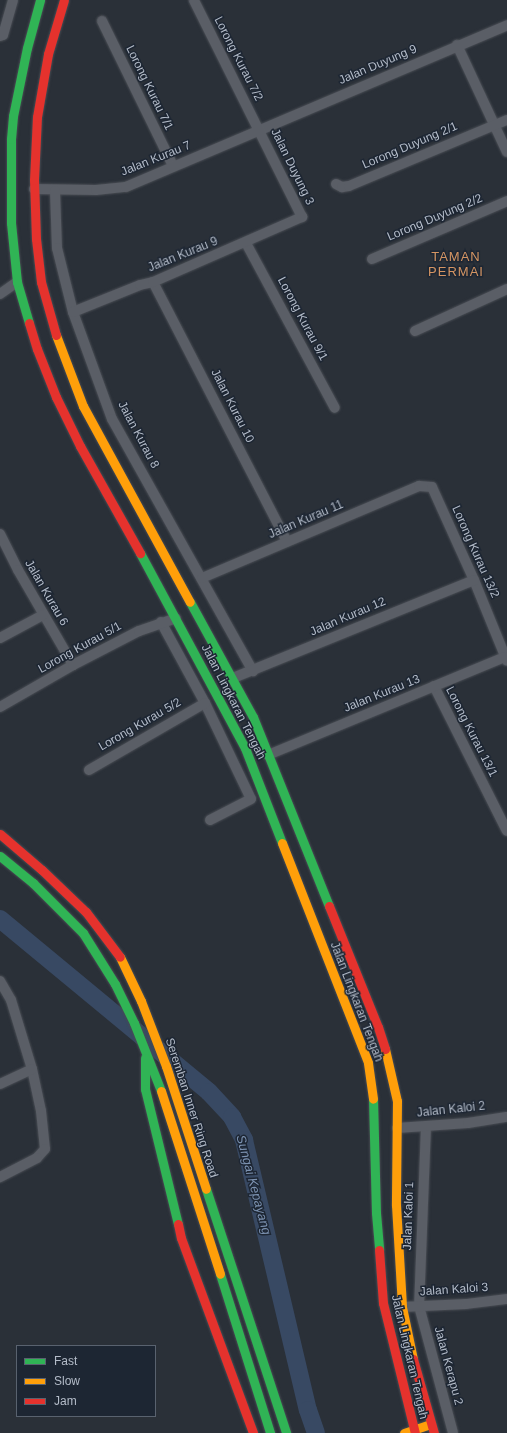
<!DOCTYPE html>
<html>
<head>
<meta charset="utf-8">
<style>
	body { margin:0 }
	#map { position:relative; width:507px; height:1433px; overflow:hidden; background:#2a3038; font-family:Arial,sans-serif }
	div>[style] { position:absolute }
	.river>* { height:18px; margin:-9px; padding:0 9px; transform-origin:9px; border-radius:9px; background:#384963 }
	.roads { filter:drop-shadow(0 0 1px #484c53) drop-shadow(0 0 1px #484c53) }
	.street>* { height:10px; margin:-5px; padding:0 5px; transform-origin:5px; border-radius:5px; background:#5a5e66 }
	.fast>* { height:9px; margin:-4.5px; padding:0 4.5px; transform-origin:4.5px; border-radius:4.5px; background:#30b455 }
	.slow>* { height:9px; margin:-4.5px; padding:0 4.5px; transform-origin:4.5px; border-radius:4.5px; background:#ff9f0a }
	.jam>* { height:9px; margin:-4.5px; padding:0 4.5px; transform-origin:4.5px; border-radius:4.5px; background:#e5322d }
	span { translate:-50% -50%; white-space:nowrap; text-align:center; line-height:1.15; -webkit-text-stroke:3px #1d2633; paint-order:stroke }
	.street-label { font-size:12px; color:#b4bcc9 }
	.neighbourhood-label { font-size:13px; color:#d59563; letter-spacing:1px }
	.water-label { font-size:13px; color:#7c92b1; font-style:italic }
	.legend { position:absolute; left:16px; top:1345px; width:140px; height:72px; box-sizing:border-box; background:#1d2633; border:1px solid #59626f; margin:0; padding:5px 7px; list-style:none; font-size:12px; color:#b4bcc9 }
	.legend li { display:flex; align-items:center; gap:8px; height:20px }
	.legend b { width:20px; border:1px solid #59626f }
</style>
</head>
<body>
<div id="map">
	<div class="river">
		<i style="left:0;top:919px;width:271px;rotate:39.6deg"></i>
		<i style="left:209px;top:1092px;width:34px;rotate:47deg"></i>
		<i style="left:232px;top:1117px;width:26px;rotate:62deg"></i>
		<i style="left:244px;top:1140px;width:277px;rotate:76.7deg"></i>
		<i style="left:308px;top:1410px;width:24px;rotate:71deg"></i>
	</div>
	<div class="roads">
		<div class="street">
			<i style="left:102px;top:21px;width:161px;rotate:63.9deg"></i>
			<i style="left:0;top:36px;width:3px;rotate:-18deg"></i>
			<i style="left:3px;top:35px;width:36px;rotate:-74deg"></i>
			<i style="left:457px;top:45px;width:118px;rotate:65deg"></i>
			<i style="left:336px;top:184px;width:7px;rotate:27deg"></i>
			<i style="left:342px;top:187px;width:7px;rotate:-8deg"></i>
			<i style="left:349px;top:186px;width:171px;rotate:-22.7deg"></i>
			<i style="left:34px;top:189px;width:62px;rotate:0.9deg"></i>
			<i style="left:96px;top:190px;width:30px;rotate:-6deg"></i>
			<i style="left:126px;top:187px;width:414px;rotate:-23deg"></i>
			<i style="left:55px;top:191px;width:57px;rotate:88deg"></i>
			<i style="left:57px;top:248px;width:66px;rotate:76deg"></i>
			<i style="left:73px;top:312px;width:114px;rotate:70deg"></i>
			<i style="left:112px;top:419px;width:289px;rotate:60.8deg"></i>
			<i style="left:246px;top:243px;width:187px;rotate:61.7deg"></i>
			<i style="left:372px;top:259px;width:147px;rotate:-23.2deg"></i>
			<i style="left:153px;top:282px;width:292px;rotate:62.7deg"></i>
			<i style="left:0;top:294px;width:21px;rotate:-35deg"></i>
			<i style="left:73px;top:312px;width:72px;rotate:-21.9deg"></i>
			<i style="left:140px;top:285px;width:13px;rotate:-13deg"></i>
			<i style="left:153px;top:282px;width:163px;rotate:-23.6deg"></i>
			<i style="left:302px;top:217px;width:242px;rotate:-116.5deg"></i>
			<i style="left:415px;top:331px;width:101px;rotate:-24.5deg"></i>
			<i style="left:0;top:534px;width:40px;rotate:63.4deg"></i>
			<i style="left:18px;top:570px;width:110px;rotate:59.9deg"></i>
			<i style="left:202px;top:578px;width:236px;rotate:-23deg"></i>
			<i style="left:419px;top:486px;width:13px;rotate:4deg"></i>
			<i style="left:432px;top:487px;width:102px;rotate:65.7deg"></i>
			<i style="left:474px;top:580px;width:87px;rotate:67.8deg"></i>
			<i style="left:161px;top:622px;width:92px;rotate:61.5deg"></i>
			<i style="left:205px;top:703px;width:106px;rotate:64.4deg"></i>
			<i style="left:251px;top:799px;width:46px;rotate:152.9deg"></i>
			<i style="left:0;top:638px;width:49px;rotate:-28.1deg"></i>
			<i style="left:233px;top:678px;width:260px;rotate:-22.1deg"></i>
			<i style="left:434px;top:686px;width:162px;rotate:63.3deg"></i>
			<i style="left:0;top:707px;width:84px;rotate:-29.9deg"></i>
			<i style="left:73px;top:665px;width:74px;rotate:-27.3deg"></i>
			<i style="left:139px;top:631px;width:39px;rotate:-19deg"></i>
			<i style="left:268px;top:755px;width:256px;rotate:-22.5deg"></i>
			<i style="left:89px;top:770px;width:134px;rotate:-30deg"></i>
			<i style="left:0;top:981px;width:22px;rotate:60deg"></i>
			<i style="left:11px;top:1000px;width:72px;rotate:73.1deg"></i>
			<i style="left:32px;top:1069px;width:43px;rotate:77.9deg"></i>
			<i style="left:41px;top:1111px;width:38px;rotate:84deg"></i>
			<i style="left:45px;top:1149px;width:12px;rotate:132deg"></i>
			<i style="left:37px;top:1158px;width:42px;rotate:152.8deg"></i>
			<i style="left:0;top:1084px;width:35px;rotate:-25deg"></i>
			<i style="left:426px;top:1126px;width:180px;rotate:92.2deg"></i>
			<i style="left:419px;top:1306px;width:131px;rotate:75deg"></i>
			<i style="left:397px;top:1128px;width:71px;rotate:-4deg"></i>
			<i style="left:468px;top:1123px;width:39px;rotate:-9deg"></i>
			<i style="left:402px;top:1307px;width:64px;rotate:-2.7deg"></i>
			<i style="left:466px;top:1304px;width:41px;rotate:-7deg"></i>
		</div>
		<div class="fast">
			<i style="left:29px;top:323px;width:43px;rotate:-106.3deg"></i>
			<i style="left:17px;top:282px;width:59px;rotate:-95.8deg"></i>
			<i style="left:11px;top:223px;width:84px;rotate:-90deg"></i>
			<i style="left:11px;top:139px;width:23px;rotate:-85deg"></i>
			<i style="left:13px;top:116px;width:69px;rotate:-78.4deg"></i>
			<i style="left:27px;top:48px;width:50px;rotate:-74.8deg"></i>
			<i style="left:140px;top:553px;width:221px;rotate:61.7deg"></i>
			<i style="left:245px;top:748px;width:102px;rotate:68.7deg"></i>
			<i style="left:190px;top:602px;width:131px;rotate:61.3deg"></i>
			<i style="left:253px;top:717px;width:204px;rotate:68.1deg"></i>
			<i style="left:0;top:856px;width:43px;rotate:39.3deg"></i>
			<i style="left:33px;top:883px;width:71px;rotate:45deg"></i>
			<i style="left:83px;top:933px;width:60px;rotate:57.9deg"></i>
			<i style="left:115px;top:984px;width:43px;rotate:64deg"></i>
			<i style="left:134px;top:1023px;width:73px;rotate:68.3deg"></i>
			<i style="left:145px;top:1058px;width:31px;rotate:90deg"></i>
			<i style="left:145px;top:1089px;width:139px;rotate:76.3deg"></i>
			<i style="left:373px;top:1099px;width:114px;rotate:88.5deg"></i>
			<i style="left:376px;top:1213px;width:37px;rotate:85deg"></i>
			<i style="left:206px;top:1189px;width:257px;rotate:71.8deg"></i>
			<i style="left:220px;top:1274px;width:167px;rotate:72.5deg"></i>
		</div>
		<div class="slow">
			<i style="left:56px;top:335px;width:76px;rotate:69.2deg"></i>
			<i style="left:83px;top:406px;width:223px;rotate:61.4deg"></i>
			<i style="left:282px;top:843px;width:236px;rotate:68.6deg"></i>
			<i style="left:368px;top:1063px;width:36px;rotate:82deg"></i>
			<i style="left:120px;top:957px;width:49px;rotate:64.5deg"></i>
			<i style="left:141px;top:1001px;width:70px;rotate:69deg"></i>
			<i style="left:166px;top:1066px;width:129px;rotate:72deg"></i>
			<i style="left:385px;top:1049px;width:53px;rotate:77deg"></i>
			<i style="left:397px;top:1101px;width:104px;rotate:90.6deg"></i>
			<i style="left:396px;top:1205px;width:102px;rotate:86.6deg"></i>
			<i style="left:402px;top:1307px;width:53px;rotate:78.1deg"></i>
			<i style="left:161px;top:1091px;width:192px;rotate:72.1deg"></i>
			<i style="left:404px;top:1433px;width:28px;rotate:-19deg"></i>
		</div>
		<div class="jam">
			<i style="left:29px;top:323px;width:27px;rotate:73deg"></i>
			<i style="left:37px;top:349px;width:52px;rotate:68.4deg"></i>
			<i style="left:56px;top:397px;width:55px;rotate:63.9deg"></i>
			<i style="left:80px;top:446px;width:123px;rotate:60.7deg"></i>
			<i style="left:56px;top:335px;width:55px;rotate:-105.8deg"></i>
			<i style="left:41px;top:282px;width:43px;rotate:-96.6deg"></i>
			<i style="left:36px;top:239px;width:59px;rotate:-91.9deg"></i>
			<i style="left:34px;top:180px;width:63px;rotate:-87.3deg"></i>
			<i style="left:37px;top:117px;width:64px;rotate:-80.1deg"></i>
			<i style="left:48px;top:54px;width:56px;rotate:-73.5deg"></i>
			<i style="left:0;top:834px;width:55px;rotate:40.6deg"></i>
			<i style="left:42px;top:870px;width:61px;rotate:43.7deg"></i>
			<i style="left:86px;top:912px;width:56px;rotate:52.9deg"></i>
			<i style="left:329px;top:906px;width:131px;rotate:68deg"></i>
			<i style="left:378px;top:1027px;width:23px;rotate:72deg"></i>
			<i style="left:178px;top:1224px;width:14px;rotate:78deg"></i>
			<i style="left:181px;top:1238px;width:208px;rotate:69.7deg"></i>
			<i style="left:379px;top:1250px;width:53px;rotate:85.7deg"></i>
			<i style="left:383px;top:1303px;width:134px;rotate:76.2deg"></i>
			<i style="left:413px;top:1359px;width:77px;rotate:74.2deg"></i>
		</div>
	</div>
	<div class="street-label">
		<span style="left:238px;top:59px;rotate:63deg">Lorong Kurau 7/2</span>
		<span style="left:378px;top:65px;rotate:-23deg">Jalan Duyung 9</span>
		<span style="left:149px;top:88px;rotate:64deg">Lorong Kurau 7/1</span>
		<span style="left:410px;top:146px;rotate:-23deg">Lorong Duyung 2/1</span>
		<span style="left:156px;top:159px;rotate:-22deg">Jalan Kurau 7</span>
		<span style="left:292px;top:167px;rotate:64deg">Jalan Duyung 3</span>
		<span style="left:435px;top:218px;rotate:-23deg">Lorong Duyung 2/2</span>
		<span style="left:183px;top:255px;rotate:-22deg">Jalan Kurau 9</span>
		<span style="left:302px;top:319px;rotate:62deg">Lorong Kurau 9/1</span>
		<span style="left:232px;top:406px;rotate:63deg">Jalan Kurau 10</span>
		<span style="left:138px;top:435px;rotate:62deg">Jalan Kurau 8</span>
		<span style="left:306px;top:520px;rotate:-23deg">Jalan Kurau 11</span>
		<span style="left:475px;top:552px;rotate:66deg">Lorong Kurau 13/2</span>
		<span style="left:46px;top:593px;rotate:60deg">Jalan Kurau 6</span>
		<span style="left:348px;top:617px;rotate:-23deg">Jalan Kurau 12</span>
		<span style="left:80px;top:648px;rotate:-29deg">Lorong Kurau 5/1</span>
		<span style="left:382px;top:694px;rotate:-22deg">Jalan Kurau 13</span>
		<span style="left:233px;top:702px;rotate:63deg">Jalan Lingkaran Tengah</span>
		<span style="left:140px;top:725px;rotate:-30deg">Lorong Kurau 5/2</span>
		<span style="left:471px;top:732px;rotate:63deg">Lorong Kurau 13/1</span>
		<span style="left:356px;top:1002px;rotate:69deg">Jalan Lingkaran Tengah</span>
		<span style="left:191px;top:1108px;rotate:72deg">Seremban Inner Ring Road</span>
		<span style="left:451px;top:1110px;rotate:-6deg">Jalan Kaloi 2</span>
		<span style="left:409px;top:1216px;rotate:-88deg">Jalan Kaloi 1</span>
		<span style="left:454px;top:1290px;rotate:-4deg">Jalan Kaloi 3</span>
		<span style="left:409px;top:1357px;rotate:77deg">Jalan Lingkaran Tengah</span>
		<span style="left:448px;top:1366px;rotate:75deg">Jalan Kerapu 2</span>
	</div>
	<div class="neighbourhood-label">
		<span style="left:456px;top:265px">TAMAN<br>PERMAI</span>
	</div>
	<div class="water-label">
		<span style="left:253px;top:1185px;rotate:75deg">Sungai Kepayang</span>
	</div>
	<ul class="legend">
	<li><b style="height:5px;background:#30b455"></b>Fast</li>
	<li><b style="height:5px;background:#ff9f0a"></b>Slow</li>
	<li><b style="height:5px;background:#e5322d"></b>Jam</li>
	</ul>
</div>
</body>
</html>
